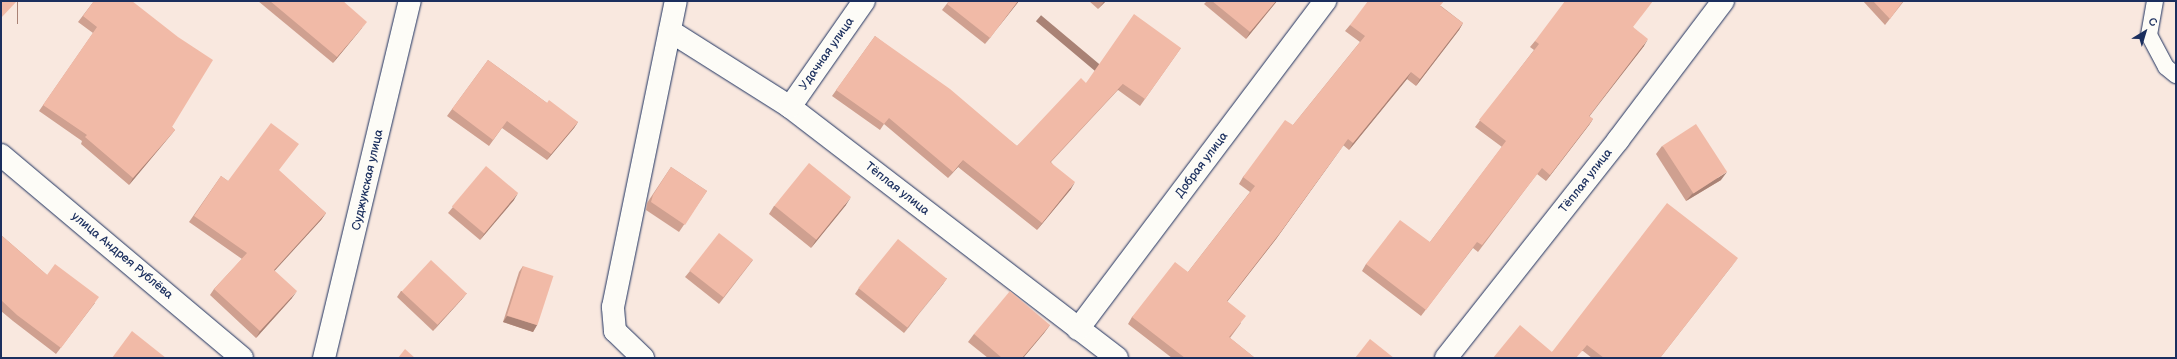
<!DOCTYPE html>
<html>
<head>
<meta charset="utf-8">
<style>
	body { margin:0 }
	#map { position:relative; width:2177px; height:359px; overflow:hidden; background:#f9e8df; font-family:"Balsamiq Sans",sans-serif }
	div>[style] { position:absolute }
	.roads { filter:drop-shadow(0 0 1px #1b2f5e) drop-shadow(0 0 1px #1b2f5e) }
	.service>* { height:16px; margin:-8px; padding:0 8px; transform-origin:8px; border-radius:8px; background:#fdfcf7 }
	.minor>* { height:22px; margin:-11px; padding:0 11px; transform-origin:11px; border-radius:11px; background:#fdfcf7 }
	.wall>* { inset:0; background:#cfa090 }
	.shaded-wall>* { inset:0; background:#a98275; transform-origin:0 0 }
	.building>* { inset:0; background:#f1baa7; transform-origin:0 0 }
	span { translate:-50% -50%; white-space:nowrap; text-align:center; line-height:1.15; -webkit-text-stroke:3px #fdfcf7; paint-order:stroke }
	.street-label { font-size:12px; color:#1b2f5e }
	.frame { position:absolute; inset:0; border:2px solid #1b2f5e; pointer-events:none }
	.north { position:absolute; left:2125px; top:12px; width:40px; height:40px; -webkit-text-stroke:3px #fdfcf7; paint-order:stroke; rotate:38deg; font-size:11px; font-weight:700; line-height:16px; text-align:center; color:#1b2f5e }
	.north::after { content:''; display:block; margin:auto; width:14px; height:18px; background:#1b2f5e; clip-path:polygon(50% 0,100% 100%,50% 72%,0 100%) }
</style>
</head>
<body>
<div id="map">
	<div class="roads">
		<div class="service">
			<i style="left:2155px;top:1px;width:35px;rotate:100deg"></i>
			<i style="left:2149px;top:35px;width:36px;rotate:62deg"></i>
			<i style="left:2166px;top:67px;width:13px;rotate:39deg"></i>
		</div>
		<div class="minor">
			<i style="left:670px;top:31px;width:142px;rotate:32.3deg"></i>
			<i style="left:790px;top:107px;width:412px;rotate:37.5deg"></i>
			<i style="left:790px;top:107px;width:129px;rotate:-55.1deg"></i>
			<i style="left:1px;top:155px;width:315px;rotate:40.1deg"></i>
			<i style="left:1078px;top:329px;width:411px;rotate:-53deg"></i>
			<i style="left:324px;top:358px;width:367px;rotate:-76.5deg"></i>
			<i style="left:643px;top:358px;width:39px;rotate:-136deg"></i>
			<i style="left:615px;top:331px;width:24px;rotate:-95deg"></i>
			<i style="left:613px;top:307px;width:312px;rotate:-78.4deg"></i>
			<i style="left:1446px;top:358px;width:278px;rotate:-51.7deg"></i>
			<i style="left:1618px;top:140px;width:174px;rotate:-52.9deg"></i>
		</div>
	</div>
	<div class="wall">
		<i style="clip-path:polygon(94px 1px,172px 127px,175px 130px,170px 136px,129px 185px,81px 144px,82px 141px,39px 111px,93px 33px,78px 22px)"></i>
		<i style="clip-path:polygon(258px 1px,343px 1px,362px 28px,333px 63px)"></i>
		<i style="clip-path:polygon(949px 1px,1019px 1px,985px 44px,942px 10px)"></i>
		<i style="clip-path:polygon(1089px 1px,1106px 1px,1098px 9px)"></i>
		<i style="clip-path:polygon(1207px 1px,1277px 1px,1246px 39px,1204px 4px)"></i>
		<i style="clip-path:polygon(1863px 1px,1904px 1px,1885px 25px)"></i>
		<i style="clip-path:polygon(1441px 6px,1463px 23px,1459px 30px,1416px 86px,1407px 79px,1349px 150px,1343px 145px,1276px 239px,1227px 302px,1241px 323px,1230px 338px,1255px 358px,1172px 358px,1128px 324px,1132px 317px,1188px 272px,1250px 192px,1239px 184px,1243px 177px,1293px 125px,1360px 42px,1345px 31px,1350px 25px)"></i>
		<i style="clip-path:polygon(1633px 27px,1644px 46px,1589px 116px,1593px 119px,1589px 125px,1546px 181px,1537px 174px,1478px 252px,1473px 248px,1421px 316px,1362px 271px,1366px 264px,1430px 242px,1502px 147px,1475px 127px,1534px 50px,1530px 47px,1535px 41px)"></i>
		<i style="clip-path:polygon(875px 36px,1017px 146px,1086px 83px,1181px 48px,1140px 106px,1118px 90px,1051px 162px,1071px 189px,1037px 230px,958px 167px,948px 178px,884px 124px,880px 130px,832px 96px)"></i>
		<i style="clip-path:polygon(488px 60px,547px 103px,578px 122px,574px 128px,547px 160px,502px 128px,489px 146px,447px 116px)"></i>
		<i style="clip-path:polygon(1662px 146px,1721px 180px,1686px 201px,1656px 154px)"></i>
		<i style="clip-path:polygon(671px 167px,707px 191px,679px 232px,646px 210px,647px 203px)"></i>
		<i style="clip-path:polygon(279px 171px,326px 213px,321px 220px,274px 271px,292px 298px,256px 338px,210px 295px,214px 289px,242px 259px,189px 222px,221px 176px,228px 181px)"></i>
		<i style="clip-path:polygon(514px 200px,480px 240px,448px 213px,453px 207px)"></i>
		<i style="clip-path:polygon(846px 205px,811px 248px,769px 214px,774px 206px)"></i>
		<i style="clip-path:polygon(1px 235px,47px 275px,95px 303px,56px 354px,13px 321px,1px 311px)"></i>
		<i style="clip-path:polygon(753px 260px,719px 304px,685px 277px,690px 271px)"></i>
		<i style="clip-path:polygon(1733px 264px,1660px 358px,1592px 358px,1583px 351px,1493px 358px,1552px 352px)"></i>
		<i style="clip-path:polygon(523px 266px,537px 325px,533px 332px,503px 322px,519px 272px)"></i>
		<i style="clip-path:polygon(947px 278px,904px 333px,855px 294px,859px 288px)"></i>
		<i style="clip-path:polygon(401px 291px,467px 293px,462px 299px,433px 331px,397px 297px)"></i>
		<i style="clip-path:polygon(1050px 325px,1044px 333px,1023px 358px,988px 358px,968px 342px,974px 334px)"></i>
	</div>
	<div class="shaded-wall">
		<i style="left:17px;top:1px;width:1px;height:23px"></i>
		<i style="clip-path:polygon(1018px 1px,1019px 1px,985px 44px,990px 38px)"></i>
		<i style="clip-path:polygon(1104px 1px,1106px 1px,1098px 9px,1103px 3px)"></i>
		<i style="clip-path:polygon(1276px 1px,1277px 1px,1246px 39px,1250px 32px)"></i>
		<i style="clip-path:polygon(367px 22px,362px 28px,333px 63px,337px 57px)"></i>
		<i style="clip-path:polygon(1463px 23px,1459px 30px,1416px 86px,1420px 79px)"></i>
		<i style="clip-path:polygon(1648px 39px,1644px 46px,1585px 122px,1589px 116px)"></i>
		<i style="clip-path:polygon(1411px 72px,1407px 79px,1349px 150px,1353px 143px)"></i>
		<i style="left:1123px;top:84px;width:8px;height:107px;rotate:130deg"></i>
		<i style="clip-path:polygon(1593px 119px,1589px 125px,1546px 181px,1550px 175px)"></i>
		<i style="clip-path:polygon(578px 122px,574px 128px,547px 160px,551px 154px)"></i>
		<i style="clip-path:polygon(175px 130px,170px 136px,129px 185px,133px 178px)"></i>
		<i style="clip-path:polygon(1348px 139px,1276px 239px,1222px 308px)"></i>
		<i style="clip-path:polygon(963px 160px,958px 167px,948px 178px)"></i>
		<i style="clip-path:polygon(1727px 172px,1721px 180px,1686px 201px,1692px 194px)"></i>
		<i style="clip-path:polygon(1075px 182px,1071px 189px,1037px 230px,1042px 223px)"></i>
		<i style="clip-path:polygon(518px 193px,514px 200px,480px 240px,484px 234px)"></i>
		<i style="clip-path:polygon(851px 197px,846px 205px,811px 248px,816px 240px)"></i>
		<i style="clip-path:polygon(326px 213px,321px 220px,269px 277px,274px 270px)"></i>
		<i style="clip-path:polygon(1738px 258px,1733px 264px,1660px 358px)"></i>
		<i style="clip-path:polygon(947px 278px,943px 284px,904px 333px,909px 327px)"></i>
		<i style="clip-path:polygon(297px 291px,292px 298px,256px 338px,260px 331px)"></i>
		<i style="clip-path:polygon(467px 293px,462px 299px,433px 331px,438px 325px)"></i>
		<i style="clip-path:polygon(507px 316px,537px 325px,533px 332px,503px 322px)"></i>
		<i style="clip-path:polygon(1050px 325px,1044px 333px,1023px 358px,1022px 358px)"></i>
	</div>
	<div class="building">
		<i style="clip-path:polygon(1px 1px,17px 1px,1px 18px)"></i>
		<i style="clip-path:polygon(94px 1px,132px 1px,178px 37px,213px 60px,172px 127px,175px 130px,133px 178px,85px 137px,87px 135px,43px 105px,97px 27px,83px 16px)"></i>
		<i style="clip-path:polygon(270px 1px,343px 1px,367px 22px,337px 57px)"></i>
		<i style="clip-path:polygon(949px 1px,1018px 1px,990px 38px,947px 4px)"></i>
		<i style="clip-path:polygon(1212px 1px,1276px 1px,1250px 32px)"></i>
		<i style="clip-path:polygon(1368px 1px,1444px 1px,1440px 6px,1463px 23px,1420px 79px,1411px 72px,1353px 143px,1348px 139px,1280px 233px,1227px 301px,1246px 316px,1229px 337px,1255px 358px,1185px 358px,1132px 317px,1175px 262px,1188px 272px,1255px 186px,1243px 177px,1285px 120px,1293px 125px,1365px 36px,1350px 25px)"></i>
		<i style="clip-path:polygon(1565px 1px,1653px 1px,1633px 27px,1648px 39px,1589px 116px,1593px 119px,1550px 175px,1542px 168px,1482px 245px,1477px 242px,1426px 310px,1366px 264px,1400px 220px,1430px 242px,1506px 141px,1479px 120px,1539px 44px,1535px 41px)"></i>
		<i style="clip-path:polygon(1873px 1px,1903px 1px,1890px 19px)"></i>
		<i style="clip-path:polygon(1134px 14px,1181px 48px,1145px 99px,1123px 84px,1050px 162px,1075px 182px,1042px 223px,963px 160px,953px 172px,889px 118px,884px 124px,836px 90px,875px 36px,950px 89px,1017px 146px,1081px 78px,1086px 83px)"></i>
		<i style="clip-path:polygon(488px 60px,547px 103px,549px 100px,578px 122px,551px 154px,507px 121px,493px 140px,452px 109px)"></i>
		<i style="clip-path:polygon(271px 123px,299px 144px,279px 170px,326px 213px,274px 270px,297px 291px,260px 331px,214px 289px,247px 253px,194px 216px,221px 176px,228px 181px)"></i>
		<i style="left:1696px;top:124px;width:57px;height:40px;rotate:57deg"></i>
		<i style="left:809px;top:163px;width:54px;height:55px;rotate:39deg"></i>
		<i style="left:486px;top:166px;width:42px;height:53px;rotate:40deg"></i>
		<i style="clip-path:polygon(671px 167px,707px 191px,685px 225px,651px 202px,653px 195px)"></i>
		<i style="clip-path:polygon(1667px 203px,1738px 258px,1660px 358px,1604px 358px,1587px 345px,1576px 358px,1493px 358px,1520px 325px,1552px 352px)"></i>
		<i style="left:719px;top:233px;width:43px;height:48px;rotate:38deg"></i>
		<i style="clip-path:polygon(1px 235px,47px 275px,55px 264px,99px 297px,61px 348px,17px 315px,1px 300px)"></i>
		<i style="left:898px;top:239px;width:63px;height:63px;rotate:39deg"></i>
		<i style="left:431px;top:260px;width:49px;height:43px;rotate:43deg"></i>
		<i style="left:523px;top:266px;width:32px;height:52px;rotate:18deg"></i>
		<i style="clip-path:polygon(1010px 291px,1050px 325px,1022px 358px,1002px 358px,974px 334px)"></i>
		<i style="clip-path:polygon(132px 331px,166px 358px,112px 358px)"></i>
		<i style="clip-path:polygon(1370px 339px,1394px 358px,1355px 358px)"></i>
		<i style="clip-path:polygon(405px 349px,415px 358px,398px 358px)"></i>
	</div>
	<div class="street-label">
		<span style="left:827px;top:54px;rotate:-55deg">Удачная улица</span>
		<span style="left:1202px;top:165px;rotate:-53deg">Добрая улица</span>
		<span style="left:368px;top:180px;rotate:-77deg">Суджукская улица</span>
		<span style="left:1586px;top:181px;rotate:-52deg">Тёплая улица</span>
		<span style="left:897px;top:189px;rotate:38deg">Тёплая улица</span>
		<span style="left:122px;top:256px;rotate:40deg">улица Андрея Рублёва</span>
	</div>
	<div class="frame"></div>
	<div class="north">С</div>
</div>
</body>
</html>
